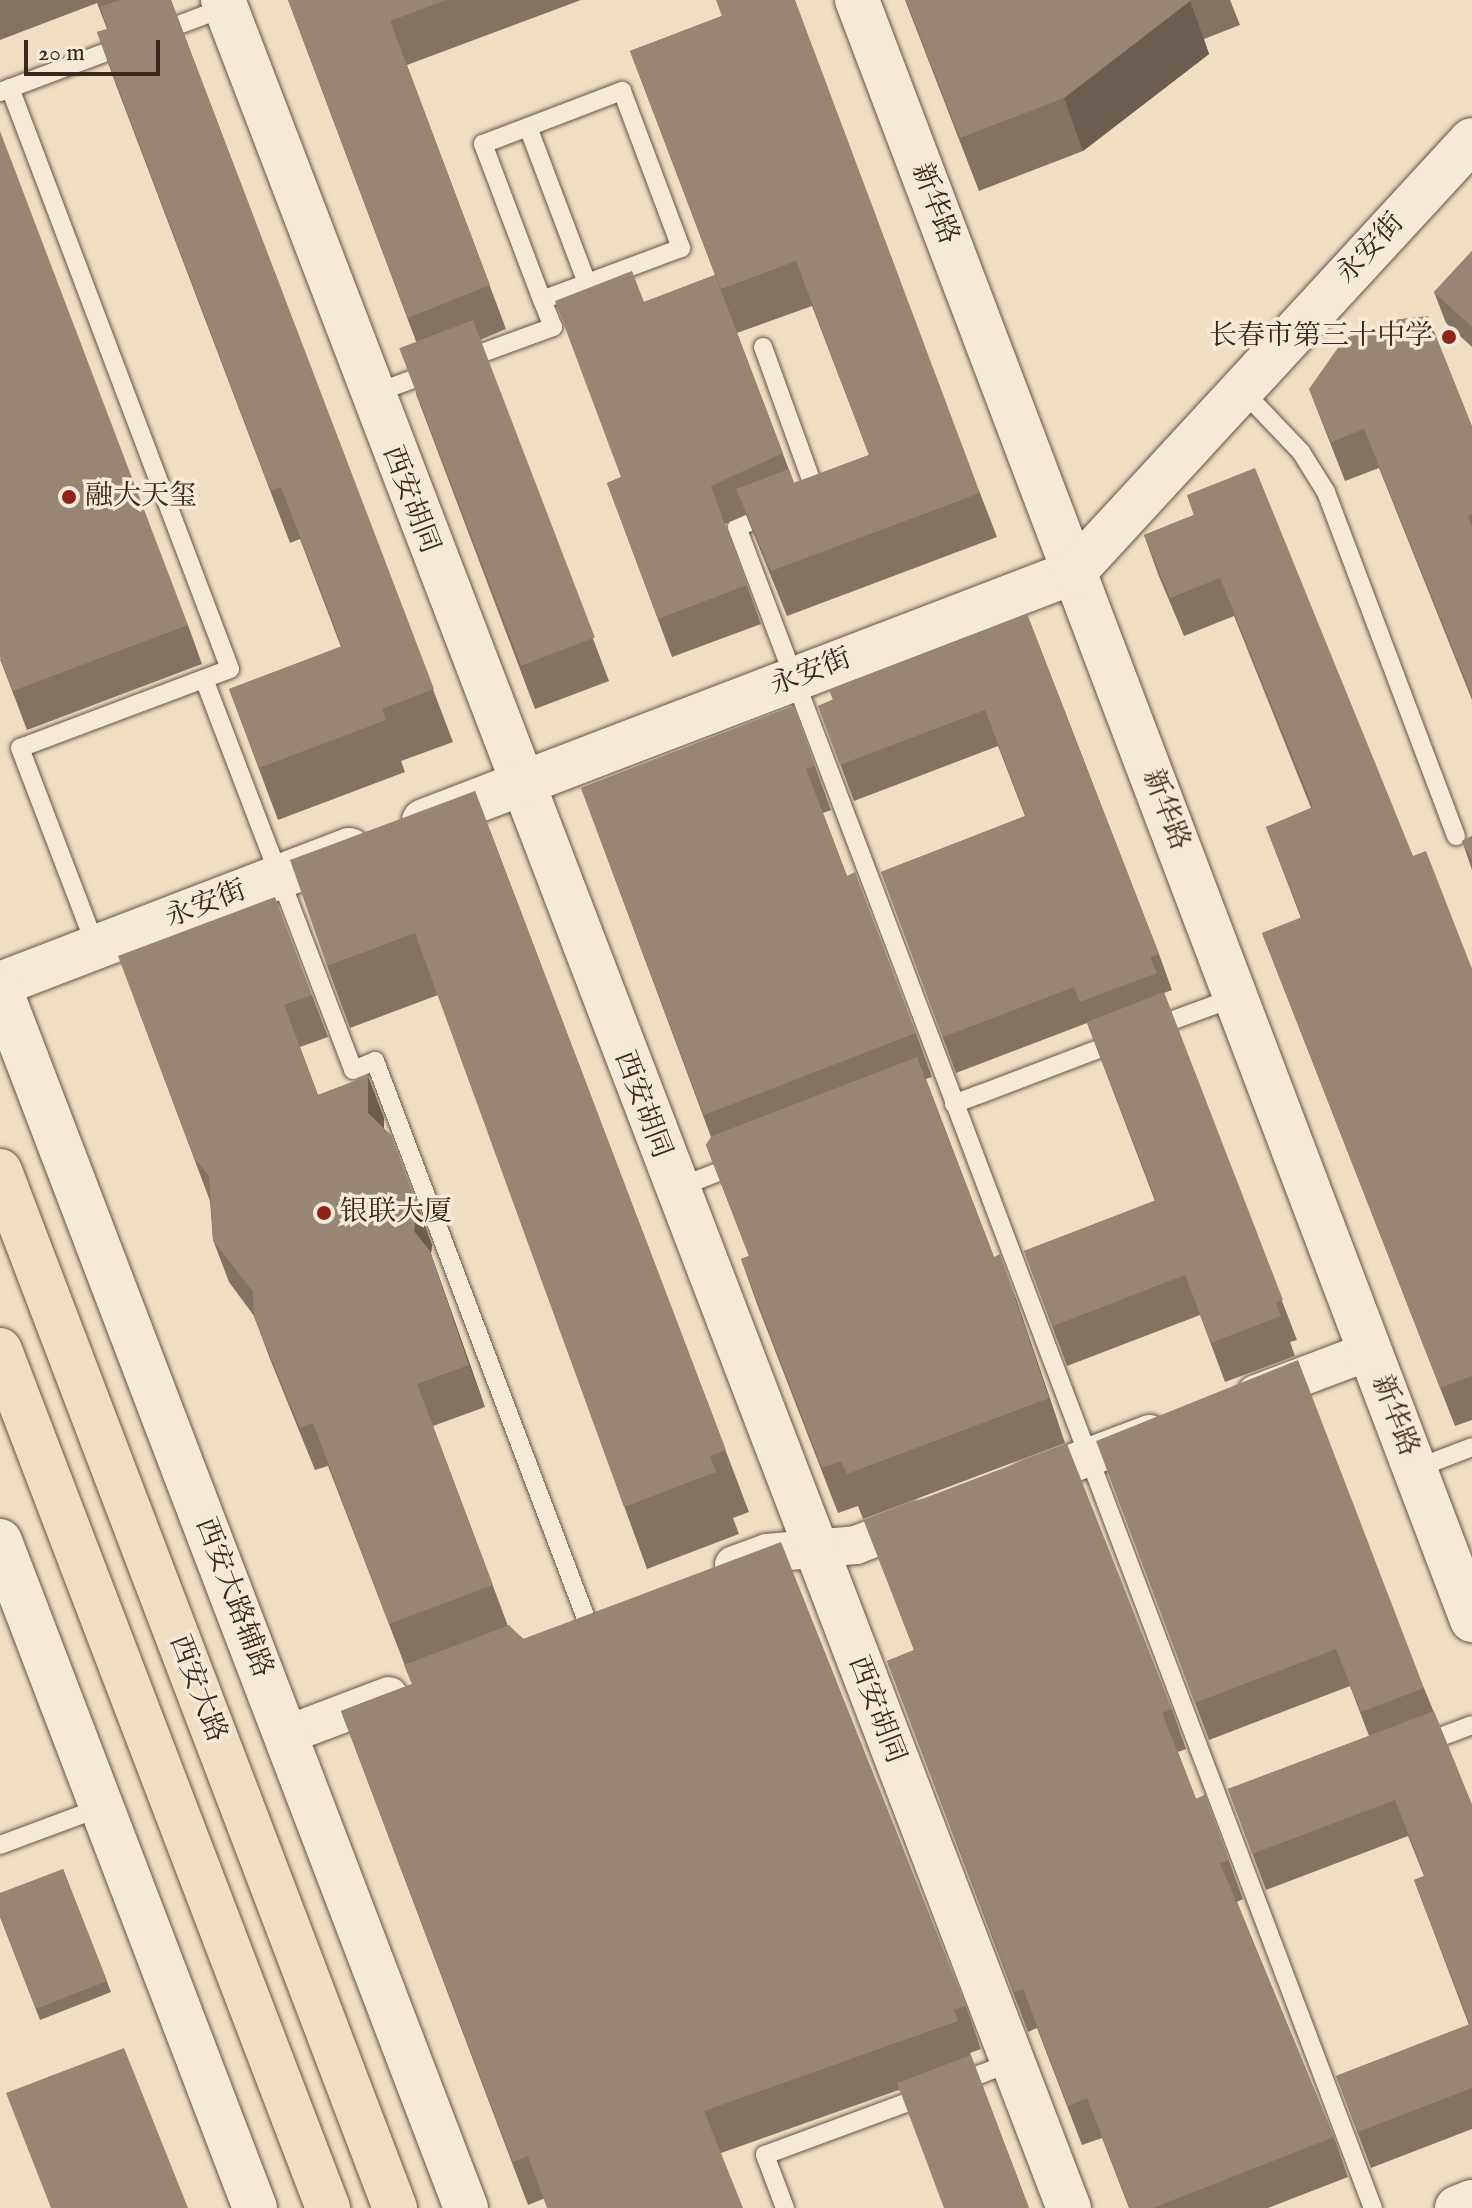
<!DOCTYPE html>
<html>
<head>
<meta charset="utf-8">
<style>
	body { margin:0 }
	#map { position:relative; width:1472px; height:2208px; overflow:hidden; background:#eedfc2; font-family:"IM FELL English","Noto Serif SC",serif }
	div>[style] { position:absolute }
	.roads { filter:drop-shadow(0 0 2px #665446) drop-shadow(0 0 2px #665446) }
	.lane>* { height:18px; margin:-9px; padding:0 9px; transform-origin:9px; border-radius:9px; background:#f4ead7 }
	.street>* { height:38px; margin:-19px; padding:0 19px; transform-origin:19px; border-radius:19px; background:#f4ead7 }
	.secondary>* { height:44px; margin:-22px; padding:0 22px; transform-origin:22px; border-radius:22px; background:#f4ead7 }
	.primary>* { height:44px; margin:-22px; padding:0 22px; transform-origin:22px; border-radius:22px; background:#eedfc2 }
	.wall>* { inset:0; background:#827363 }
	.shaded-wall>* { inset:0; background:#6a5e50 }
	.building>* { inset:0; background:#978673; transform-origin:0 0 }
	.dots>* { width:22px; height:22px; translate:-50% -50%; box-sizing:border-box; border:4px solid #f4ead7; border-radius:50% }
	span { translate:-50% -50%; white-space:nowrap; text-align:center; line-height:1.15; -webkit-text-stroke:7px #f4ead7; paint-order:stroke }
	.street-label { font-size:28px; color:#39261d }
	.poi-label { font-size:28px; color:#39261d }
	.right { translate:-100% -50%; text-align:right }
	.left { translate:0 -50%; text-align:left }
	.scale { position:absolute; left:24px; top:40px; width:136px; height:36px; box-sizing:border-box; border:4px solid #39261d; border-top:0; padding-left:10px; font-size:24px; line-height:28px; white-space:nowrap; color:#39261d; -webkit-text-stroke:6px #f4ead7; paint-order:stroke }
</style>
</head>
<body>
<div id="map">
	<div class="roads">
		<div class="lane">
			<i style="left:160px;top:32px;width:71px;rotate:-20.7deg"></i>
			<i style="left:10px;top:88px;width:621px;rotate:69.26deg"></i>
			<i style="left:230px;top:669px;width:224px;rotate:159.4deg"></i>
			<i style="left:20px;top:748px;width:213px;rotate:69.1deg"></i>
			<i style="left:622px;top:91px;width:168px;rotate:69.4deg"></i>
			<i style="left:681px;top:248px;width:148px;rotate:159.5deg"></i>
			<i style="left:542px;top:300px;width:167px;rotate:-110.7deg"></i>
			<i style="left:483px;top:144px;width:149px;rotate:-20.9deg"></i>
			<i style="left:0;top:92px;width:134px;rotate:-20.6deg"></i>
			<i style="left:528px;top:127px;width:167px;rotate:69.3deg"></i>
			<i style="left:763px;top:347px;width:158px;rotate:70.1deg"></i>
			<i style="left:463px;top:360px;width:96px;rotate:-20.1deg"></i>
			<i style="left:553px;top:327px;width:29px;rotate:-112deg"></i>
			<i style="left:1242px;top:390px;width:86px;rotate:46.4deg"></i>
			<i style="left:1301px;top:452px;width:47px;rotate:58deg"></i>
			<i style="left:1326px;top:492px;width:368px;rotate:69.3deg"></i>
			<i style="left:373px;top:394px;width:63px;rotate:-20.4deg"></i>
			<i style="left:771px;top:514px;width:36px;rotate:159deg"></i>
			<i style="left:737px;top:527px;width:1797px;rotate:69.28deg"></i>
			<i style="left:204px;top:679px;width:418px;rotate:69.1deg"></i>
			<i style="left:353px;top:1070px;width:24px;rotate:-22deg"></i>
			<i style="left:375px;top:1061px;width:599px;rotate:69.26deg"></i>
			<i style="left:1152px;top:1028px;width:90px;rotate:-20.3deg"></i>
			<i style="left:954px;top:1104px;width:174px;rotate:-20.8deg"></i>
			<i style="left:677px;top:1188px;width:66px;rotate:-21.2deg"></i>
			<i style="left:1415px;top:1469px;width:61px;rotate:-21.1deg"></i>
			<i style="left:1422px;top:1744px;width:53px;rotate:-20.8deg"></i>
			<i style="left:0;top:1845px;width:109px;rotate:-20.4deg"></i>
			<i style="left:958px;top:2083px;width:58px;rotate:-21.3deg"></i>
			<i style="left:785px;top:2208px;width:57px;rotate:-110.7deg"></i>
			<i style="left:765px;top:2155px;width:173px;rotate:-20.3deg"></i>
		</div>
		<div class="street">
			<i style="left:1256px;top:1394px;width:122px;rotate:-20.7deg"></i>
			<i style="left:1028px;top:1480px;width:130px;rotate:-20.7deg"></i>
			<i style="left:734px;top:1565px;width:35px;rotate:-20deg"></i>
			<i style="left:767px;top:1553px;width:89px;rotate:-5.1deg"></i>
			<i style="left:856px;top:1545px;width:66px;rotate:-21.2deg"></i>
			<i style="left:286px;top:1735px;width:110px;rotate:-20.7deg"></i>
		</div>
		<div class="secondary">
			<i style="left:223px;top:0;width:2365px;rotate:69.04deg"></i>
			<i style="left:857px;top:0;width:1733px;rotate:69.21deg"></i>
			<i style="left:424px;top:821px;width:696px;rotate:-20.96deg"></i>
			<i style="left:1074px;top:572px;width:587px;rotate:-47.35deg"></i>
			<i style="left:0;top:984px;width:374px;rotate:-21deg"></i>
			<i style="left:0;top:989px;width:1305px;rotate:69.08deg"></i>
			<i style="left:0;top:1541px;width:714px;rotate:69.08deg"></i>
			<i style="left:1457px;top:2208px;width:16px;rotate:-22deg"></i>
		</div>
		<div class="primary">
			<i style="left:0;top:1171px;width:1110px;rotate:69.15deg"></i>
			<i style="left:0;top:1350px;width:919px;rotate:69.08deg"></i>
		</div>
	</div>
	<div class="wall">
		<i style="clip-path:polygon(0 0,171px 0,453px 742px,401px 761px,405px 772px,278px 820px,229px 689px,341px 647px,300px 539px,290px 543px,116px 85px,97px 32px,107px 29px,97px 3px,0 40px)"></i>
		<i style="clip-path:polygon(288px 0,581px 0,407px 65px,506px 329px,480px 340px,609px 681px,535px 709px,416px 394px,417px 344px)"></i>
		<i style="clip-path:polygon(905px 0,1230px 0,1240px 25px,1204px 39px,1209px 54px,1083px 151px,979px 191px)"></i>
		<i style="clip-path:polygon(evenodd,722px 16px,980px 493px,997px 537px,787px 616px,746px 515px,725px 524px,761px 624px,672px 657px,607px 483px,621px 477px,644px 302px,715px 275px,630px 51px,722px 16px,812px 306px,869px 455px,794px 483px,737px 333px,812px 306px)"></i>
		<i style="clip-path:polygon(1472px 251px,1472px 347px,1446px 323px,1434px 292px)"></i>
		<i style="clip-path:polygon(1309px 389px,1472px 426px,1472px 700px,1379px 468px,1345px 481px)"></i>
		<i style="clip-path:polygon(1187px 495px,1413px 856px,1472px 969px,1472px 1420px,1455px 1426px,1262px 933px,1301px 918px,1266px 827px,1311px 808px,1234px 616px,1184px 636px,1158px 574px,1144px 535px,1194px 515px)"></i>
		<i style="clip-path:polygon(1027px 614px,1159px 954px,1172px 990px,1164px 993px,1297px 1340px,1290px 1342px,1295px 1356px,1225px 1382px,1200px 1315px,1067px 1366px,1024px 1251px,1155px 1201px,1087px 1023px,956px 1073px,881px 872px,1025px 816px,998px 746px,854px 801px,818px 706px)"></i>
		<i style="clip-path:polygon(188px 625px,202px 664px,27px 730px,0 659px)"></i>
		<i style="clip-path:polygon(793px 706px,831px 810px,823px 813px,847px 876px,916px 1033px,932px 1077px,926px 1079px,994px 1257px,1016px 1299px,1065px 1443px,863px 1519px,858px 1506px,838px 1513px,757px 1304px,741px 1259px,749px 1256px,706px 1145px,711px 1137px,581px 788px)"></i>
		<i style="clip-path:polygon(475px 791px,749px 1512px,733px 1518px,739px 1534px,647px 1569px,438px 995px,350px 1028px,327px 966px)"></i>
		<i style="clip-path:polygon(1472px 836px,1472px 870px,1462px 841px)"></i>
		<i style="clip-path:polygon(312px 995px,328px 1037px,300px 1047px,318px 1095px,368px 1076px,384px 1118px,384px 1128px,432px 1245px,431px 1254px,485px 1407px,433px 1426px,508px 1626px,966px 2006px,981px 2049px,970px 2053px,1029px 2208px,899px 2090px,721px 2153px,543px 2199px,528px 2205px,341px 1711px,412px 1684px,328px 1466px,315px 1470px,270px 1359px,254px 1316px,229px 1282px,213px 1240px,210px 1201px,134px 998px)"></i>
		<i style="clip-path:polygon(1110px 1478px,1424px 1688px,1472px 1805px,1472px 2129px,1371px 2168px,1336px 2076px,1469px 2025px,1414px 1880px,1424px 1876px,1408px 1836px,1266px 1890px,1228px 1789px,1369px 1736px,1350px 1686px,1209px 1740px)"></i>
		<i style="clip-path:polygon(864px 1521px,1172px 1709px,1186px 1749px,1178px 1752px,1196px 1799px,1205px 1795px,1243px 1899px,1237px 1902px,1334px 2137px,1348px 2177px,1268px 2208px,1129px 2208px,1102px 2138px,1082px 2145px,1037px 2028px,1028px 2032px,887px 1661px,914px 1650px)"></i>
		<i style="clip-path:polygon(63px 1869px,111px 1992px,40px 2020px,0 1917px)"></i>
	</div>
	<div class="shaded-wall">
		<i style="clip-path:polygon(1190px 1px,1209px 54px,1083px 151px,1064px 98px)"></i>
		<i style="clip-path:polygon(368px 1076px,384px 1118px,384px 1156px,368px 1113px)"></i>
		<i style="clip-path:polygon(417px 1203px,432px 1245px,431px 1254px,485px 1407px,469px 1365px,414px 1231px)"></i>
		<i style="clip-path:polygon(1000px 1254px,1016px 1299px,1065px 1443px,1049px 1398px)"></i>
	</div>
	<div class="building">
		<i style="clip-path:polygon(120px 0,171px 0,434px 689px,382px 709px,386px 720px,259px 768px,229px 689px,342px 646px,281px 487px,271px 491px,97px 32px,108px 29px,100px 7px)"></i>
		<i style="clip-path:polygon(288px 0,446px 0,390px 21px,490px 285px,408px 318px)"></i>
		<i style="clip-path:polygon(716px 0,795px 0,980px 493px,771px 571px,736px 489px,789px 469px,794px 483px,869px 455px,796px 261px,721px 289px,630px 51px,722px 16px)"></i>
		<i style="clip-path:polygon(906px 0,1190px 0,1190px 1px,1064px 98px,960px 138px)"></i>
		<i style="clip-path:polygon(0 131px,188px 625px,13px 691px,0 657px)"></i>
		<i style="clip-path:polygon(1472px 251px,1472px 327px,1434px 292px)"></i>
		<i style="clip-path:polygon(632px 271px,644px 302px,715px 275px,783px 453px,711px 486px,747px 585px,658px 619px,607px 483px,621px 477px,555px 301px)"></i>
		<i style="clip-path:polygon(1428px 316px,1472px 426px,1472px 514px,1468px 516px,1472px 527px,1472px 696px,1364px 429px,1331px 442px,1309px 389px,1344px 339px,1392px 320px)"></i>
		<i style="left:473px;top:320px;width:340px;height:79px;rotate:69deg"></i>
		<i style="clip-path:polygon(1255px 468px,1413px 856px,1426px 851px,1472px 969px,1472px 1376px,1440px 1388px,1262px 933px,1302px 917px,1266px 827px,1313px 807px,1220px 578px,1170px 598px,1144px 535px,1194px 515px,1187px 495px)"></i>
		<i style="clip-path:polygon(1027px 614px,1159px 954px,1150px 957px,1157px 973px,1080px 1002px,1074px 987px,943px 1037px,881px 872px,1026px 816px,985px 710px,840px 765px,818px 706px,833px 700px,829px 690px)"></i>
		<i style="clip-path:polygon(793px 706px,815px 766px,806px 769px,847px 876px,855px 872px,916px 1033px,704px 1115px,581px 788px)"></i>
		<i style="clip-path:polygon(475px 791px,726px 1450px,710px 1456px,716px 1472px,624px 1507px,415px 933px,327px 966px,290px 860px)"></i>
		<i style="clip-path:polygon(1472px 836px,1472px 860px,1462px 841px)"></i>
		<i style="clip-path:polygon(275px 897px,312px 995px,284px 1005px,318px 1095px,368px 1076px,368px 1113px,391px 1135px,417px 1203px,414px 1231px,430px 1251px,469px 1365px,417px 1384px,493px 1585px,389px 1624px,313px 1423px,300px 1428px,254px 1317px,253px 1292px,213px 1240px,209px 1176px,194px 1158px,118px 956px)"></i>
		<i style="clip-path:polygon(1164px 992px,1283px 1300px,1276px 1303px,1281px 1316px,1211px 1343px,1185px 1275px,1053px 1326px,1024px 1251px,1156px 1200px,1087px 1022px)"></i>
		<i style="clip-path:polygon(917px 1057px,994px 1257px,1000px 1254px,1049px 1398px,847px 1474px,841px 1461px,822px 1468px,741px 1259px,749px 1256px,706px 1145px,712px 1136px)"></i>
		<i style="clip-path:polygon(1298px 1360px,1424px 1688px,1361px 1712px,1336px 1649px,1195px 1703px,1096px 1441px)"></i>
		<i style="clip-path:polygon(1067px 1444px,1172px 1709px,1162px 1713px,1196px 1799px,1205px 1795px,1229px 1860px,1220px 1863px,1334px 2137px,1153px 2208px,1130px 2208px,1087px 2098px,1068px 2106px,1023px 1989px,1014px 1992px,887px 1661px,914px 1650px,864px 1521px)"></i>
		<i style="clip-path:polygon(781px 1542px,966px 2006px,954px 2010px,958px 2021px,704px 2111px,743px 2208px,547px 2208px,528px 2156px,513px 2162px,341px 1711px,412px 1684px,404px 1665px,509px 1625px,523px 1639px)"></i>
		<i style="clip-path:polygon(1434px 1711px,1472px 1805px,1472px 2088px,1358px 2132px,1336px 2076px,1470px 2024px,1414px 1880px,1425px 1876px,1395px 1800px,1252px 1854px,1228px 1789px)"></i>
		<i style="clip-path:polygon(63px 1869px,107px 1981px,36px 2009px,0 1916px,0 1893px)"></i>
		<i style="clip-path:polygon(124px 2048px,188px 2208px,51px 2208px,6px 2093px)"></i>
		<i style="clip-path:polygon(971px 2055px,1029px 2208px,944px 2208px,897px 2083px)"></i>
	</div>
	<div class="dots">
		<i style="left:1449px;top:337px;background:#8f2418"></i>
		<i style="left:69px;top:497px;background:#8f2418"></i>
		<i style="left:324px;top:1213px;background:#8f2418"></i>
	</div>
	<div class="street-label">
		<span style="left:934px;top:204px;rotate:69deg">新华路</span>
		<span style="left:1371px;top:249px;rotate:-47deg">永安街</span>
		<span style="left:410px;top:500px;rotate:69deg">西安胡同</span>
		<span style="left:811px;top:673px;rotate:-21deg">永安街</span>
		<span style="left:1165px;top:810px;rotate:69deg">新华路</span>
		<span style="left:206px;top:905px;rotate:-21deg">永安街</span>
		<span style="left:642px;top:1105px;rotate:69deg">西安胡同</span>
		<span style="left:1394px;top:1416px;rotate:69deg">新华路</span>
		<span style="left:233px;top:1598px;rotate:69deg">西安大路辅路</span>
		<span style="left:197px;top:1689px;rotate:69deg">西安大路</span>
		<span style="left:876px;top:1710px;rotate:69deg">西安胡同</span>
	</div>
	<div class="poi-label">
		<span class="right" style="left:1433px;top:337px">长春市第三十中学</span>
		<span class="left" style="left:85px;top:497px">融大天玺</span>
		<span class="left" style="left:340px;top:1213px">银联大厦</span>
	</div>
	<div class="scale">20 m</div>
</div>
</body>
</html>
